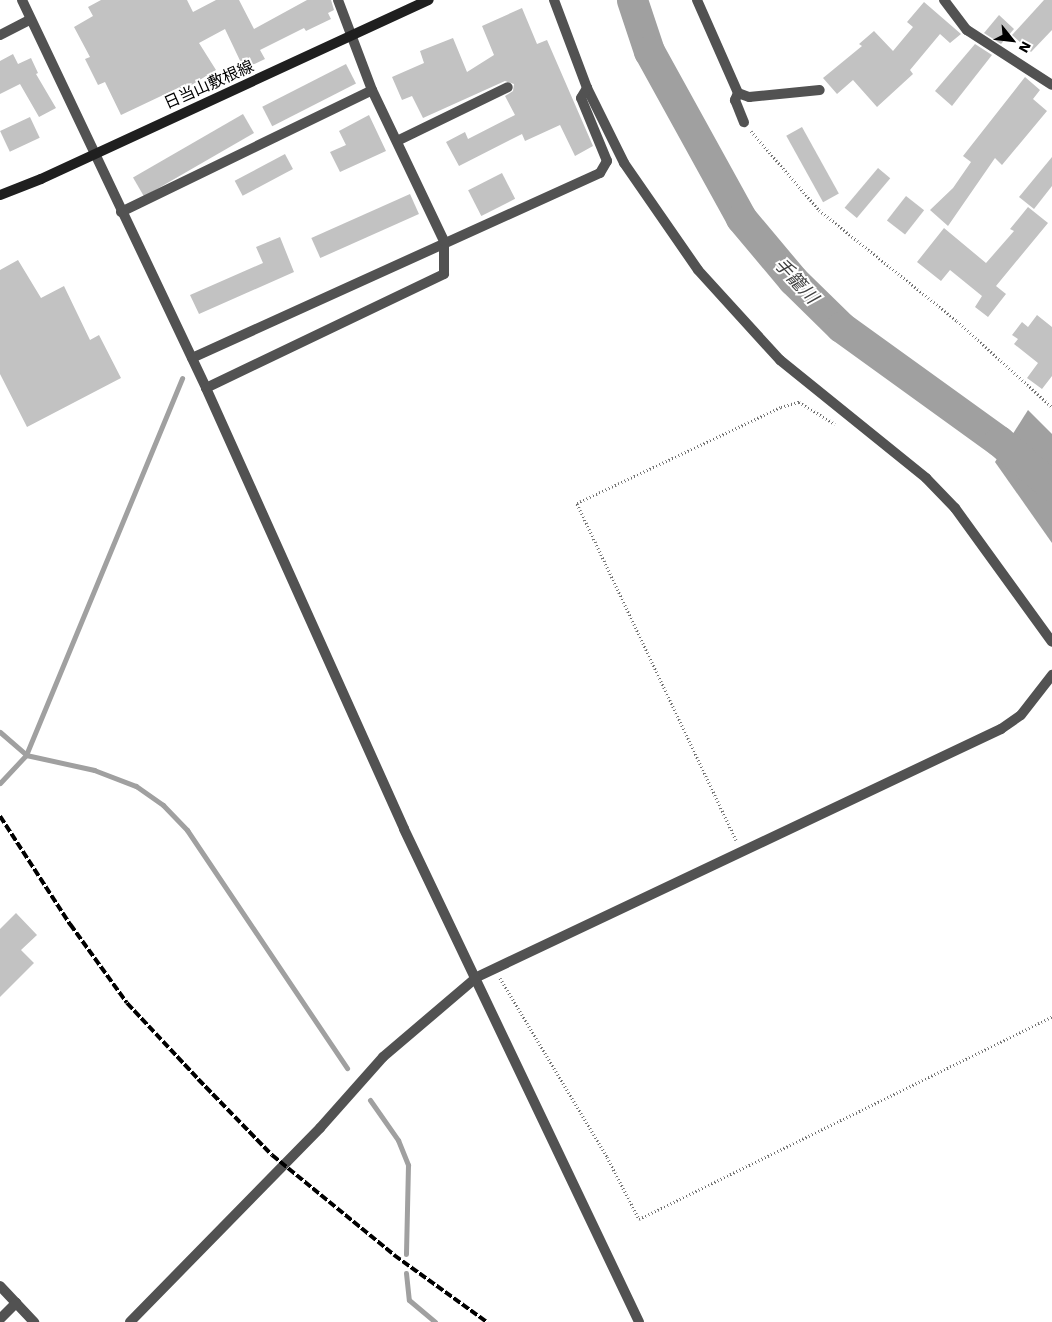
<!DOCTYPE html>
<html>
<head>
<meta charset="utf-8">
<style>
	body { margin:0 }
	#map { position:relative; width:1052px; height:1322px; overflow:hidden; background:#fff; font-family:"Work Sans","Noto Sans JP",sans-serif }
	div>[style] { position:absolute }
	.water>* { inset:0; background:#a0a0a0 }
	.stream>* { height:5px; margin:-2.5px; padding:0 2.5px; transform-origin:2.5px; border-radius:2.5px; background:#a0a0a0 }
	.river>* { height:31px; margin:-15.5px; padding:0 15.5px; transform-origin:15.5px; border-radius:15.5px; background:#a0a0a0 }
	.building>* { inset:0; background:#c2c2c2; transform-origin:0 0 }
	.path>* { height:3px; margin-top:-1.5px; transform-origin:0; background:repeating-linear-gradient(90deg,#747474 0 1px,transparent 0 3.5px) }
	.minor>* { height:10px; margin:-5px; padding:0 5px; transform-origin:5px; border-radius:5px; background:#525252 }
	.tertiary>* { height:10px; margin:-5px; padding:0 5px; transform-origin:5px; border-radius:5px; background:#525252 }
	.secondary>* { height:10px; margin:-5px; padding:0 5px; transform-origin:5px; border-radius:5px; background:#1f1f1f }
	.rail>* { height:4px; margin-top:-2px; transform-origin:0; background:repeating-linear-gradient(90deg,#000 0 8px,transparent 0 10.5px) }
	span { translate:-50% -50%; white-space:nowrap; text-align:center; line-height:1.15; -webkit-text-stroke:4px #fff; paint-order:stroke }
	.street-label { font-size:16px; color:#000 }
	.water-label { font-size:18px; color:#414141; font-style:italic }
	.north { position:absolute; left:987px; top:15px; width:50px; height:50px; -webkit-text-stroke:4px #fff; paint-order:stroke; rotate:119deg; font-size:14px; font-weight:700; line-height:20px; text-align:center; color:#000 }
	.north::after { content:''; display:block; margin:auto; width:18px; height:22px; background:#000; clip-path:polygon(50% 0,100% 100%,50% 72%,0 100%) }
</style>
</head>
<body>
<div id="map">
	<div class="water">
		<i style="clip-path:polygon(1028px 410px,1052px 434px,1052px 543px,995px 462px)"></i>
	</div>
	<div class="stream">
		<i style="left:0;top:732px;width:35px;rotate:41deg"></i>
		<i style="left:26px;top:755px;width:70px;rotate:12.4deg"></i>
		<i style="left:94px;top:770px;width:45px;rotate:20.9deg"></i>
		<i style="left:136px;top:786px;width:33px;rotate:35deg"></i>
		<i style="left:163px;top:805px;width:35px;rotate:46deg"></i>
		<i style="left:187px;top:830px;width:287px;rotate:56.1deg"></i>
		<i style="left:0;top:783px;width:38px;rotate:-47deg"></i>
		<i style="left:26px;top:755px;width:408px;rotate:-67.5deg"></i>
		<i style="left:370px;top:1100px;width:49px;rotate:55deg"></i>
		<i style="left:398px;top:1140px;width:27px;rotate:68deg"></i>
		<i style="left:408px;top:1165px;width:89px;rotate:91.3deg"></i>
		<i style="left:406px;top:1273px;width:27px;rotate:84deg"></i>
		<i style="left:409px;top:1300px;width:34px;rotate:40deg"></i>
	</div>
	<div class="river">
		<i style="left:632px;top:0;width:54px;rotate:71.6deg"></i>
		<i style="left:649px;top:51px;width:191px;rotate:61.1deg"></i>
		<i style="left:741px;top:218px;width:81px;rotate:50deg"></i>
		<i style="left:793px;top:280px;width:67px;rotate:44.4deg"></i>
		<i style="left:841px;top:327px;width:195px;rotate:35.8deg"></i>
		<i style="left:999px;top:441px;width:70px;rotate:40.3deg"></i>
	</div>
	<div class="building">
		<i style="clip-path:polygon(101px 0,187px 0,193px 12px,216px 0,239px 0,254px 29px,307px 0,331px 0,334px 10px,328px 13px,331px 19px,306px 31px,304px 28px,260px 50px,265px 59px,244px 69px,225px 29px,199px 43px,216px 70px,180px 92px,178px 88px,121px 115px,105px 82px,98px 85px,85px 59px,90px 57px,74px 27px,93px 16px,88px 7px)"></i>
		<i style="clip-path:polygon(1044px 0,1052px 0,1052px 30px,1031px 52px,1012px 35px)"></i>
		<i style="clip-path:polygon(924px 2px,961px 34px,950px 43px,940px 34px,910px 70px,913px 74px,877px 107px,853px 80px,837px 94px,823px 78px,862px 46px,859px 44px,874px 31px,893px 51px,913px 27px,907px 22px)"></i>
		<i style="clip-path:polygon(522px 8px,537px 44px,547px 40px,593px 146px,575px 156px,560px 125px,525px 141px,522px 134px,459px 166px,446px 142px,465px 132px,468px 139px,515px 115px,505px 96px,513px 91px,514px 84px,505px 81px,423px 118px,412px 96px,402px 100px,392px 77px,424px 63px,420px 51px,453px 38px,467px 72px,494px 55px,482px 26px)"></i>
		<i style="clip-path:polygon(999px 15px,1014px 29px,1001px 44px,984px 33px)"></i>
		<i style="clip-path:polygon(975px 44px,992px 55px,952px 106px,935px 91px)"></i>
		<i style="clip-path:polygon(13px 54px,18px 64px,31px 58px,38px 73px,36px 74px,56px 108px,39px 117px,20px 84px,0 94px,0 61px)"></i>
		<i style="left:346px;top:64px;width:22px;height:94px;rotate:63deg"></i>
		<i style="clip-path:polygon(1025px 77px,1040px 90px,1033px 99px,1047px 111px,1002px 165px,995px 158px,948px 226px,930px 210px,953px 188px,971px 162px,963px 156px)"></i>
		<i style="left:243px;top:114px;width:22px;height:127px;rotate:60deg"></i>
		<i style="clip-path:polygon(369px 115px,386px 151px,340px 172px,330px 152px,346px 145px,339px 131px)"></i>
		<i style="left:30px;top:117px;width:23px;height:33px;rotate:65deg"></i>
		<i style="left:802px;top:127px;width:76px;height:18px;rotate:61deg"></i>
		<i style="left:285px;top:154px;width:17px;height:57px;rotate:62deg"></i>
		<i style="clip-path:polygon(1052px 157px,1052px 186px,1034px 209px,1019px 197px)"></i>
		<i style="left:878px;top:168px;width:16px;height:52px;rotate:40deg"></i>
		<i style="left:502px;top:173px;width:29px;height:38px;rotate:63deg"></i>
		<i style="left:410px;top:194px;width:22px;height:108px;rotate:66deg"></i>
		<i style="left:906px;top:196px;width:23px;height:31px;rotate:38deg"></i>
		<i style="clip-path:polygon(1028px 207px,1048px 223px,996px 286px,1006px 294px,988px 317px,975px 307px,982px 296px,950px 270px,941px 281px,917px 262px,944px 228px,986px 263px,1014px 231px,1010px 229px)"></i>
		<i style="clip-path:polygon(280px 237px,294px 272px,199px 314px,190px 295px,263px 263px,256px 247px)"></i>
		<i style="clip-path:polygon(18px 260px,41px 298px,64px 286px,90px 340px,99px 335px,121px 378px,27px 427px,0 374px,0 270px)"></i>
		<i style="clip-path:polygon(1037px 315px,1052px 327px,1052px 376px,1042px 389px,1027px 378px,1038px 363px,1014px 344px,1018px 339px,1012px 335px,1022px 322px,1028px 327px)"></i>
		<i style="clip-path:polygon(16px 913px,37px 935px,21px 950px,34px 963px,0 997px,0 929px)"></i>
	</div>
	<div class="path">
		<i style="left:751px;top:131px;width:104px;rotate:49.3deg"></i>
		<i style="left:819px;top:210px;width:177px;rotate:38.8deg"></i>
		<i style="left:957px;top:321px;width:128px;rotate:42.2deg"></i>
		<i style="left:736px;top:840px;width:373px;rotate:-115.3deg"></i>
		<i style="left:577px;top:503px;width:225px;rotate:-25.2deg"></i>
		<i style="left:781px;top:407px;width:19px;rotate:-16deg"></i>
		<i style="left:799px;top:402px;width:42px;rotate:31.4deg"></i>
		<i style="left:500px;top:978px;width:209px;rotate:59.1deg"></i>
		<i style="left:607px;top:1157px;width:70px;rotate:62.7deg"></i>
		<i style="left:639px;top:1219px;width:460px;rotate:-26.1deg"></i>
	</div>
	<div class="minor">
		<i style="left:554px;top:0;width:94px;rotate:69.4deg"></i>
		<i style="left:587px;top:88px;width:84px;rotate:63.7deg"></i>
		<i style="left:624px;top:163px;width:130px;rotate:55.3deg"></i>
		<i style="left:698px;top:270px;width:122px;rotate:47.7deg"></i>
		<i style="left:780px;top:360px;width:188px;rotate:38.9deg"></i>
		<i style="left:926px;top:478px;width:42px;rotate:46deg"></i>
		<i style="left:955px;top:508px;width:165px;rotate:54.1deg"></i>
		<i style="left:697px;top:0;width:102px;rotate:66.2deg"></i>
		<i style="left:738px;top:93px;width:12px;rotate:20deg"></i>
		<i style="left:749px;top:97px;width:71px;rotate:-5.6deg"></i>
		<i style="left:944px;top:0;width:38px;rotate:53deg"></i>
		<i style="left:967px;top:30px;width:101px;rotate:32.9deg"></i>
		<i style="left:0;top:35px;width:34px;rotate:-27deg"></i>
		<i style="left:738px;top:93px;width:8px;rotate:113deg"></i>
		<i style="left:735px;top:100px;width:24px;rotate:68deg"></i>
		<i style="left:397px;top:141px;width:123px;rotate:-25.9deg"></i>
		<i style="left:121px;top:212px;width:279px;rotate:-25.9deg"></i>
		<i style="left:192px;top:358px;width:448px;rotate:-24.4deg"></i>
		<i style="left:600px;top:173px;width:14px;rotate:-60deg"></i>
		<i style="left:607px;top:161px;width:68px;rotate:-112.4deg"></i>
		<i style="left:581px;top:98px;width:12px;rotate:-59deg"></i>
		<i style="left:206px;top:388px;width:264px;rotate:-25.6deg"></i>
		<i style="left:444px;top:274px;width:33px;rotate:-90deg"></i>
		<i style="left:444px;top:241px;width:167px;rotate:-115.5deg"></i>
		<i style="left:372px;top:90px;width:96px;rotate:-110.7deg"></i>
		<i style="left:0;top:1286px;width:50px;rotate:46.6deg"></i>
		<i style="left:0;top:1319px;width:23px;rotate:-45deg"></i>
		<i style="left:130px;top:1322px;width:272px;rotate:-45.6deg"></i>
		<i style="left:320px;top:1128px;width:95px;rotate:-48.4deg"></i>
		<i style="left:383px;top:1057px;width:123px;rotate:-40.4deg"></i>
		<i style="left:477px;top:977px;width:580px;rotate:-25.33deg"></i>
		<i style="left:1001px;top:729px;width:24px;rotate:-35deg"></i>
		<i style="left:1021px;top:715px;width:51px;rotate:-52.2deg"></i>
	</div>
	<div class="tertiary">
		<i style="left:22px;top:0;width:429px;rotate:64.6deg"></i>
		<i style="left:206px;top:388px;width:483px;rotate:65.8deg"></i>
		<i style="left:404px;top:829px;width:546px;rotate:64.51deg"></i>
	</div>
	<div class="secondary">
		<i style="left:0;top:195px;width:44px;rotate:-21.3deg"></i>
		<i style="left:41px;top:179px;width:427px;rotate:-24.8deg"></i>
	</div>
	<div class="rail">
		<i style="left:0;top:816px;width:129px;rotate:57.1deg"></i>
		<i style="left:70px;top:924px;width:97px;rotate:54.2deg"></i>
		<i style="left:127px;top:1003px;width:104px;rotate:46.9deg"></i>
		<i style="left:198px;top:1079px;width:106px;rotate:45.8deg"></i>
		<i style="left:272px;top:1155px;width:158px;rotate:39.3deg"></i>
		<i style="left:394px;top:1255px;width:115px;rotate:35.8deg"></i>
	</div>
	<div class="street-label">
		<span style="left:209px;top:85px;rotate:-24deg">日当山敷根線</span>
	</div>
	<div class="water-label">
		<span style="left:796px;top:281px;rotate:47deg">手籠川</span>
	</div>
	<div class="north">N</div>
</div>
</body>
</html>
